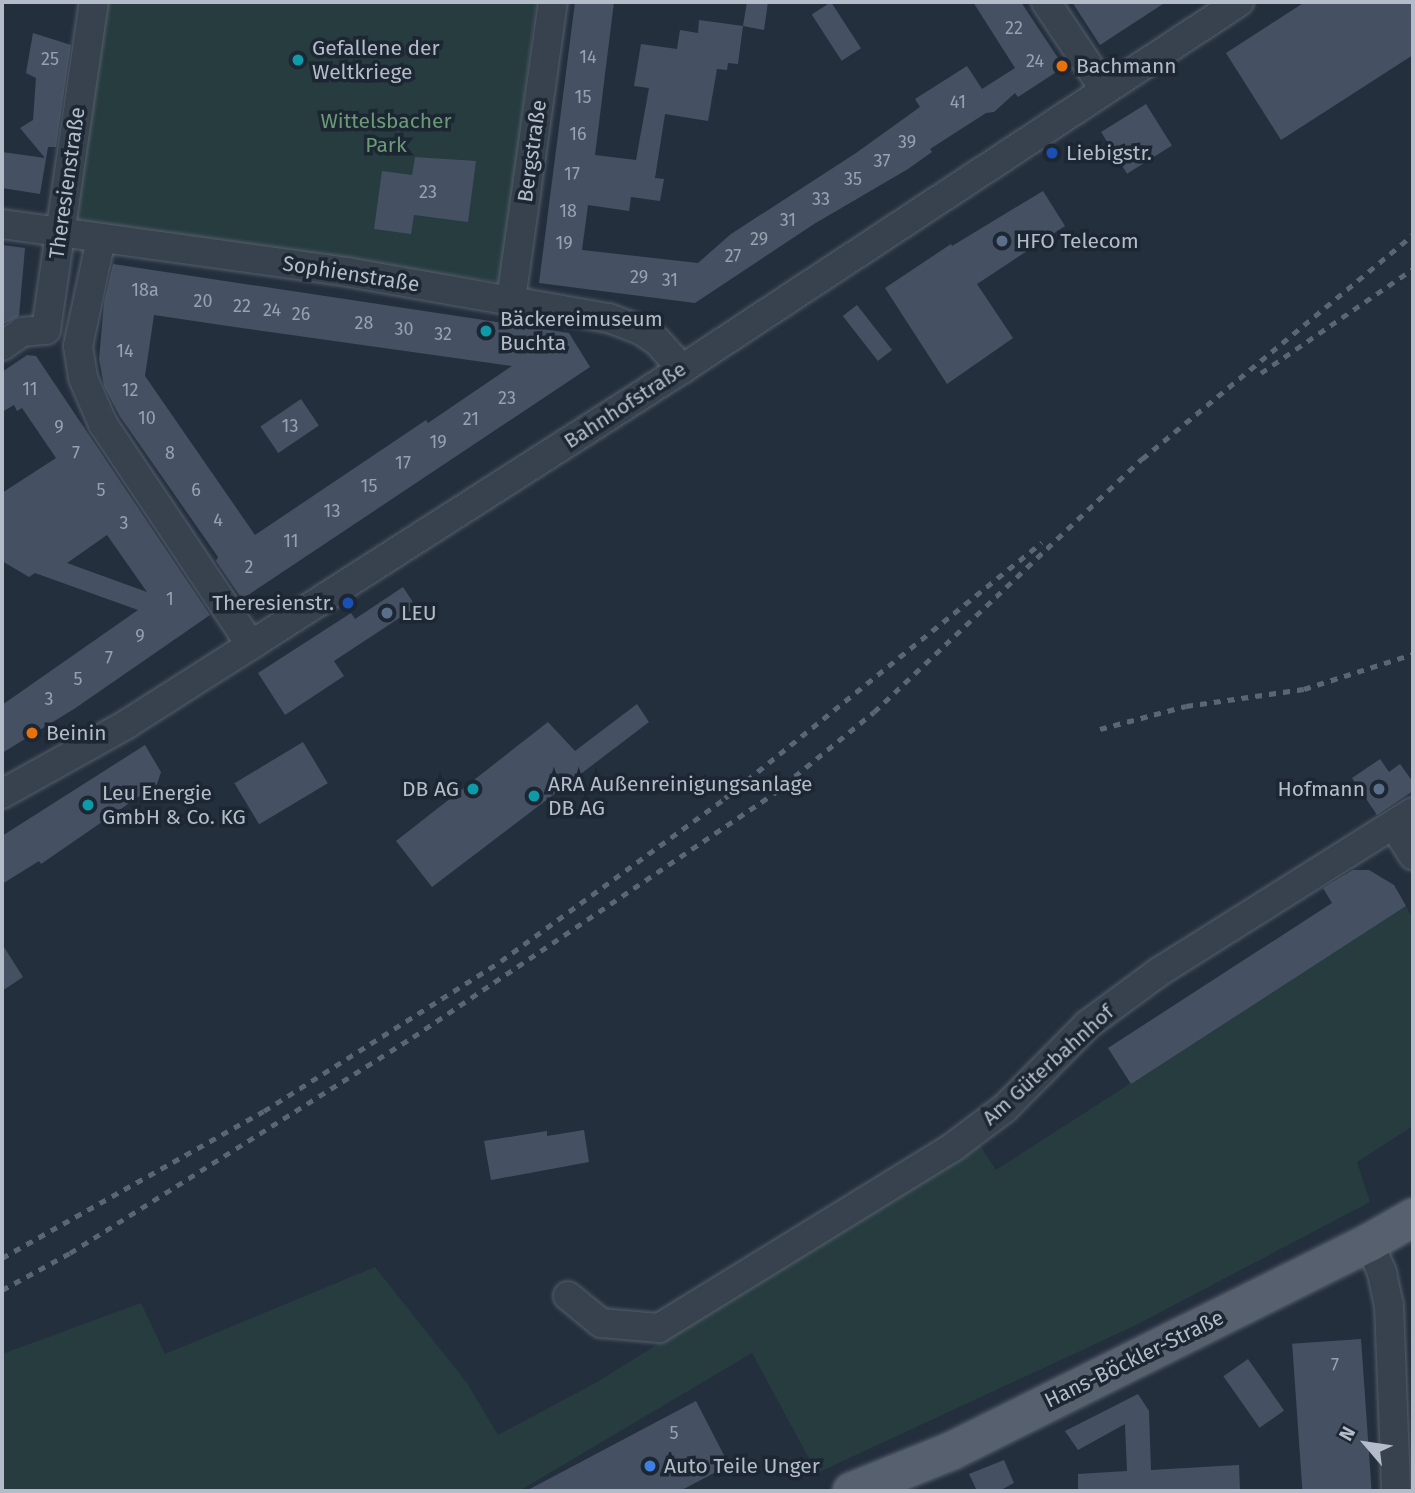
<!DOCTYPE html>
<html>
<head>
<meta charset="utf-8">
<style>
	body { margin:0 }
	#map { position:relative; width:1415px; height:1493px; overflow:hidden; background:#242f3e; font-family:"Fira Sans",sans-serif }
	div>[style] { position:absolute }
	.green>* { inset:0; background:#263c3f }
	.building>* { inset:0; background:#455162; transform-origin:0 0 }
	.roads { filter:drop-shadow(0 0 2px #565f6c) drop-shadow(0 0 2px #565f6c) }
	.minor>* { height:28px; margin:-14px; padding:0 14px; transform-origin:14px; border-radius:14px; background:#38414e }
	.major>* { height:37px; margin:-18.5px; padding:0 18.5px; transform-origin:18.5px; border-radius:18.5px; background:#56606e }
	.rail>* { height:5px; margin-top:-2.5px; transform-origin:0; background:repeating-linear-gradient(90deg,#5a6575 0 7px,transparent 0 14px) }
	.dots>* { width:19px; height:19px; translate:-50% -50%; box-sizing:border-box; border:4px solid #1d2633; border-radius:50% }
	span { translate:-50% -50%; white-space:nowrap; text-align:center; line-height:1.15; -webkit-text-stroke:7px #1d2633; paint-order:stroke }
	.number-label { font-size:18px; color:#98a1af }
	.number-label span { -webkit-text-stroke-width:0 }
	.poi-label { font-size:21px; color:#b4bcc9 }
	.left { translate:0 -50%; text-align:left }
	.right { translate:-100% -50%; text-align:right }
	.park-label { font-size:21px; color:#6b9a76 }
	.street-label { font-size:21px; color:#b4bcc9 }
	.frame { position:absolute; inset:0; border:4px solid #b4bcc9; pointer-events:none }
	.north { position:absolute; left:1331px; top:1409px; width:70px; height:70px; -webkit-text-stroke:5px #1d2633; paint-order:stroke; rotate:299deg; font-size:19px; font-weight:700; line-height:28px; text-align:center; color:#b4bcc9 }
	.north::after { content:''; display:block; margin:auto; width:24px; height:32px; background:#b4bcc9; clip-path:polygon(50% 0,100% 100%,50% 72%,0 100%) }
</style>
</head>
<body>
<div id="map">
	<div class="green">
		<i style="clip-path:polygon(106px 2px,536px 2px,501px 282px,76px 226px)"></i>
		<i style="clip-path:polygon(1406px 906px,1413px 919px,1413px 1126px,1357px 1162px,1370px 1202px,1136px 1325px,817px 1473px,752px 1353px,519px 1491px,2px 1491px,2px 1354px,141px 1303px,165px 1354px,375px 1267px,467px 1383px,498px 1435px,597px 1382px,979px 1144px,996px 1170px)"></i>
	</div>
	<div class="building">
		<i style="clip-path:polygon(575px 2px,614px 2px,595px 155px,636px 160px,649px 88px,634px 86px,641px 44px,677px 49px,680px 30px,698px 33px,699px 20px,743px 26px,738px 64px,728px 63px,727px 70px,717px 69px,708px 121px,665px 114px,655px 178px,664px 179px,660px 201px,631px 197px,629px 211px,588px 205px,582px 250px,698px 263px,731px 234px,856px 153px,920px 107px,915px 99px,967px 66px,982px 89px,1015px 68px,973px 2px,1021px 2px,1064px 67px,1018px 97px,1015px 93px,994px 112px,986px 113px,930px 149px,932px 152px,908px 169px,814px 224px,695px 303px,539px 283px)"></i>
		<i style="clip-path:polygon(747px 2px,768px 2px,764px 30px,743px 26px)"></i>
		<i style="left:831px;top:2px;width:55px;height:23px;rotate:57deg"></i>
		<i style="clip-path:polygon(1072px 2px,1166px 2px,1100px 45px)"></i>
		<i style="clip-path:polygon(1305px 2px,1413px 2px,1413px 55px,1281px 140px,1226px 53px)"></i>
		<i style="clip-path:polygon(33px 33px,71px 45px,56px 147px,48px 147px,40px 194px,2px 188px,2px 152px,45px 158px,20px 128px,33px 120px,36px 78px,26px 73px)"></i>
		<i style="left:1146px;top:104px;width:49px;height:53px;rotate:58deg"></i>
		<i style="clip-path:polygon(415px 157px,476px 161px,468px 222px,414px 215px,411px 234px,374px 229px,382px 171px,412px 175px)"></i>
		<i style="clip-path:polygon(1043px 191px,1065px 226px,977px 284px,1013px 338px,947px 384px,885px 288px,951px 244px,952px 246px)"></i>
		<i style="clip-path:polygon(2px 245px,25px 248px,19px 316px,2px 325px)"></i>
		<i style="clip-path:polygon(evenodd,113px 264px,569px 333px,590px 367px,242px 599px,216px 561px,218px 557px,119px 415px,104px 386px,99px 359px,104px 303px,113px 264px,154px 315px,221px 325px,512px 366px,428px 423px,426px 420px,255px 535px,145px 376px,154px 315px)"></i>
		<i style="left:857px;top:305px;width:57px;height:18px;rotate:52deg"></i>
		<i style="clip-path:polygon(evenodd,27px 355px,36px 356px,210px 615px,74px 709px,2px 753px,2px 705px,138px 610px,35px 573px,29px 577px,2px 561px,2px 493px,56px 458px,22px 408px,17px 411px,14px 405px,2px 412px,2px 372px,27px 355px,107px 535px,147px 592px,67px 563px,107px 535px)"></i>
		<i style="left:301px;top:399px;width:32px;height:49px;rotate:56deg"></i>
		<i style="clip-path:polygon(403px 587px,416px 607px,334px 661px,344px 676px,285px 715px,258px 673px,351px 613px,355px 619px)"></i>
		<i style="clip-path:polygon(637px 704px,649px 722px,432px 887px,396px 841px,548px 722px,575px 751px)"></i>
		<i style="left:303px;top:742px;width:48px;height:80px;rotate:59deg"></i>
		<i style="clip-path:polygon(145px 745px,161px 772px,157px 784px,41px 864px,39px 861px,2px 884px,2px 836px)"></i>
		<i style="clip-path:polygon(1380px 759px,1389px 772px,1400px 764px,1413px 782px,1413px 791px,1377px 815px,1352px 778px)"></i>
		<i style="clip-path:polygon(1353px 870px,1369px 870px,1394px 885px,1406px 906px,1131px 1084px,1108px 1048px,1332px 903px,1323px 888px)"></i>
		<i style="clip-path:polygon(2px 944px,23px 977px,2px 991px)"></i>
		<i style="clip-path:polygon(584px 1130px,589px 1162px,491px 1180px,484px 1141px,547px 1131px,547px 1136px)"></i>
		<i style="left:1361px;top:1339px;width:152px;height:69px;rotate:86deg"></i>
		<i style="left:1248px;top:1359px;width:63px;height:30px;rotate:55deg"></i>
		<i style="clip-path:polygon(1138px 1394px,1149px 1411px,1151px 1470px,1239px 1465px,1240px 1491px,1078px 1491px,1078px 1474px,1127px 1471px,1125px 1424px,1078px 1450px,1065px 1431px)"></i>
		<i style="clip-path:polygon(696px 1401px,729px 1465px,680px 1491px,526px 1491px)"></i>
		<i style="clip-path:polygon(1004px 1460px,1014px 1483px,999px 1491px,977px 1491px,969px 1474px)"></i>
	</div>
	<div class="roads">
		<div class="minor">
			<i style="left:1046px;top:2px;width:106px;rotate:56.2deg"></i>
			<i style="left:2px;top:224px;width:348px;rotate:7.9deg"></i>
			<i style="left:347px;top:272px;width:266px;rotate:10deg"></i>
			<i style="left:609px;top:318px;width:34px;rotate:21deg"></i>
			<i style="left:641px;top:330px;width:19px;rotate:35deg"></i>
			<i style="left:657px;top:341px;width:38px;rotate:48deg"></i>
			<i style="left:101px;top:239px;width:109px;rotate:102.1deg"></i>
			<i style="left:78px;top:346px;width:32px;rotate:81deg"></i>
			<i style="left:83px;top:378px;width:50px;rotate:66.5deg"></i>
			<i style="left:103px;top:424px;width:266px;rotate:56.2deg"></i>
			<i style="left:511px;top:300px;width:301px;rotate:-82deg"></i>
			<i style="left:46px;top:330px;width:331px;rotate:-81.7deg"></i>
			<i style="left:2px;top:346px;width:24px;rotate:-35deg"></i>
			<i style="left:22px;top:332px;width:24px;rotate:-5deg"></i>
			<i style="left:2px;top:794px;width:143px;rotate:-29.2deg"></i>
			<i style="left:127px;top:724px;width:147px;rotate:-32.5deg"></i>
			<i style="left:251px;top:645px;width:512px;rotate:-32.63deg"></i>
			<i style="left:682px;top:369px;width:667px;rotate:-33.38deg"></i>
			<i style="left:1394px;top:825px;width:36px;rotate:58deg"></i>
			<i style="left:1369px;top:1242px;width:34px;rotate:67deg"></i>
			<i style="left:1382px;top:1273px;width:33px;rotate:78deg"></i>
			<i style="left:1389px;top:1305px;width:186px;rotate:87.8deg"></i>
			<i style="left:568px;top:1296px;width:43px;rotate:39.3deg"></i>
			<i style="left:601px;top:1323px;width:58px;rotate:4.9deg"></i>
			<i style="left:659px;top:1328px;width:345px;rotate:-31.6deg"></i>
			<i style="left:953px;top:1147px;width:65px;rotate:-36.9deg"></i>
			<i style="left:1005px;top:1108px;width:117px;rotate:-45.3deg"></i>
			<i style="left:1087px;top:1025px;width:89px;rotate:-36.4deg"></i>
			<i style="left:1159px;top:972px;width:300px;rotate:-32.2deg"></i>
		</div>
		<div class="major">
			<i style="left:851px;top:1491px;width:109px;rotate:-22.1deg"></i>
			<i style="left:952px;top:1450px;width:466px;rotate:-26.5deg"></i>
			<i style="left:1369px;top:1242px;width:51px;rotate:-29.6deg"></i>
		</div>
	</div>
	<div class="rail">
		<i style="left:1261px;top:373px;width:184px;rotate:-34.4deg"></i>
		<i style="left:1100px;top:729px;width:89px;rotate:-15deg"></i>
		<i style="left:1186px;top:706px;width:119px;rotate:-8.2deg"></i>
		<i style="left:1304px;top:689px;width:114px;rotate:-17.8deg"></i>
		<i style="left:2px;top:1258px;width:300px;rotate:-29.3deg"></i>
		<i style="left:264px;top:1111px;width:280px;rotate:-32.3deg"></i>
		<i style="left:501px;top:961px;width:277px;rotate:-36deg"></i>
		<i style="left:725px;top:798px;width:407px;rotate:-38.9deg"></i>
		<i style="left:2px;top:1290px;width:77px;rotate:-28.6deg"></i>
		<i style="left:70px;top:1253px;width:405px;rotate:-32.2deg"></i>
		<i style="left:413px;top:1037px;width:434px;rotate:-34deg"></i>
		<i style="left:773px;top:794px;width:130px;rotate:-39.1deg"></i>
		<i style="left:874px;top:712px;width:369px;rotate:-43.4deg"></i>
		<i style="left:1142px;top:459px;width:352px;rotate:-39.6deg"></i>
	</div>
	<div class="dots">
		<i style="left:298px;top:60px;background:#0f9aa8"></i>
		<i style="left:1062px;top:66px;background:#e8710a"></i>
		<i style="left:1052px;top:153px;background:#1a4fb4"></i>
		<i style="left:1002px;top:241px;background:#5c6f8a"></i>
		<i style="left:486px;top:331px;background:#0f9aa8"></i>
		<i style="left:348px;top:603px;background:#1a4fb4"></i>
		<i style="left:387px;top:613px;background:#5c6f8a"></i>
		<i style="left:32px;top:733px;background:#e8710a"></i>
		<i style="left:473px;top:789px;background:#0f9aa8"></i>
		<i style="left:1379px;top:789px;background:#5c6f8a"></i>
		<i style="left:534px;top:796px;background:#0f9aa8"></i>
		<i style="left:88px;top:805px;background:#0f9aa8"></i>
		<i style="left:650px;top:1466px;background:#3f7fe0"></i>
	</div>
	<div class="number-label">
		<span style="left:1014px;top:28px">22</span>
		<span style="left:588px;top:57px">14</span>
		<span style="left:50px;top:59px">25</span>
		<span style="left:1035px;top:61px">24</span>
		<span style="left:583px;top:97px">15</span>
		<span style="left:958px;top:102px">41</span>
		<span style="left:578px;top:134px">16</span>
		<span style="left:907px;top:142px">39</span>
		<span style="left:882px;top:161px">37</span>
		<span style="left:572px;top:174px">17</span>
		<span style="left:853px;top:179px">35</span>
		<span style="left:428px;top:192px">23</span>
		<span style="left:821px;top:199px">33</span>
		<span style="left:568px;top:211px">18</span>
		<span style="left:788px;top:220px">31</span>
		<span style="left:759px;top:239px">29</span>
		<span style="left:564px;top:243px">19</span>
		<span style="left:733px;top:256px">27</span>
		<span style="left:639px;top:277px">29</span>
		<span style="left:670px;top:280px">31</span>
		<span style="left:145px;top:290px">18a</span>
		<span style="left:203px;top:301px">20</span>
		<span style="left:242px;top:306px">22</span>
		<span style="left:272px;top:310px">24</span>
		<span style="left:301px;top:314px">26</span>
		<span style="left:364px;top:323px">28</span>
		<span style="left:404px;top:329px">30</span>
		<span style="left:443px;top:334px">32</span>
		<span style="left:125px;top:351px">14</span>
		<span style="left:30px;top:389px">11</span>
		<span style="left:130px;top:390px">12</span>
		<span style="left:507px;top:398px">23</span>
		<span style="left:147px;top:418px">10</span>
		<span style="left:471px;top:419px">21</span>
		<span style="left:290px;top:426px">13</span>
		<span style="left:59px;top:427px">9</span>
		<span style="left:438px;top:442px">19</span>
		<span style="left:76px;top:453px">7</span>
		<span style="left:170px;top:453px">8</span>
		<span style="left:403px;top:463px">17</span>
		<span style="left:369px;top:486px">15</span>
		<span style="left:101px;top:490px">5</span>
		<span style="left:196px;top:490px">6</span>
		<span style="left:332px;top:511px">13</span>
		<span style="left:218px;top:520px">4</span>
		<span style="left:124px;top:523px">3</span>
		<span style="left:291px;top:541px">11</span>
		<span style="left:249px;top:567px">2</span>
		<span style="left:170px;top:599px">1</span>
		<span style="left:140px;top:636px">9</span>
		<span style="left:109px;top:658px">7</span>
		<span style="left:78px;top:679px">5</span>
		<span style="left:49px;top:699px">3</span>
		<span style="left:1335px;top:1365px">7</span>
		<span style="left:674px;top:1433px">5</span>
	</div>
	<div class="poi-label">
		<span class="left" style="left:312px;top:60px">Gefallene der<br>Weltkriege</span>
		<span class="left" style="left:1076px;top:66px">Bachmann</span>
		<span class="left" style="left:1066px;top:153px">Liebigstr.</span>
		<span class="left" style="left:1016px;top:241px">HFO Telecom</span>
		<span class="left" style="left:500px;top:331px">Bäckereimuseum<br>Buchta</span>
		<span class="right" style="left:334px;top:603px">Theresienstr.</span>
		<span class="left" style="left:401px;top:613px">LEU</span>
		<span class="left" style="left:46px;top:733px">Beinin</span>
		<span class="left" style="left:548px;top:796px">ARA Außenreinigungsanlage<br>DB AG</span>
		<span class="right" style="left:459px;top:789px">DB AG</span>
		<span class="right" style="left:1365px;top:789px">Hofmann</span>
		<span class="left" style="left:102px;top:805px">Leu Energie<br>GmbH &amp; Co. KG</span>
		<span class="left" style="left:664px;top:1466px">Auto Teile Unger</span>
	</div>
	<div class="park-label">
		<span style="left:386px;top:133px">Wittelsbacher<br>Park</span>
	</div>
	<div class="street-label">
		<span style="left:532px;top:151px;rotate:-82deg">Bergstraße</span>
		<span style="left:67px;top:183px;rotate:-82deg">Theresienstraße</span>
		<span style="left:351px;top:274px;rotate:9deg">Sophienstraße</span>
		<span style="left:625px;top:405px;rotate:-33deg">Bahnhofstraße</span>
		<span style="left:1048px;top:1065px;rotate:-42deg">Am Güterbahnhof</span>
		<span style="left:1134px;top:1359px;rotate:-26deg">Hans-Böckler-Straße</span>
	</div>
	<div class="frame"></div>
	<div class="north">N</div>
</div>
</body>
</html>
